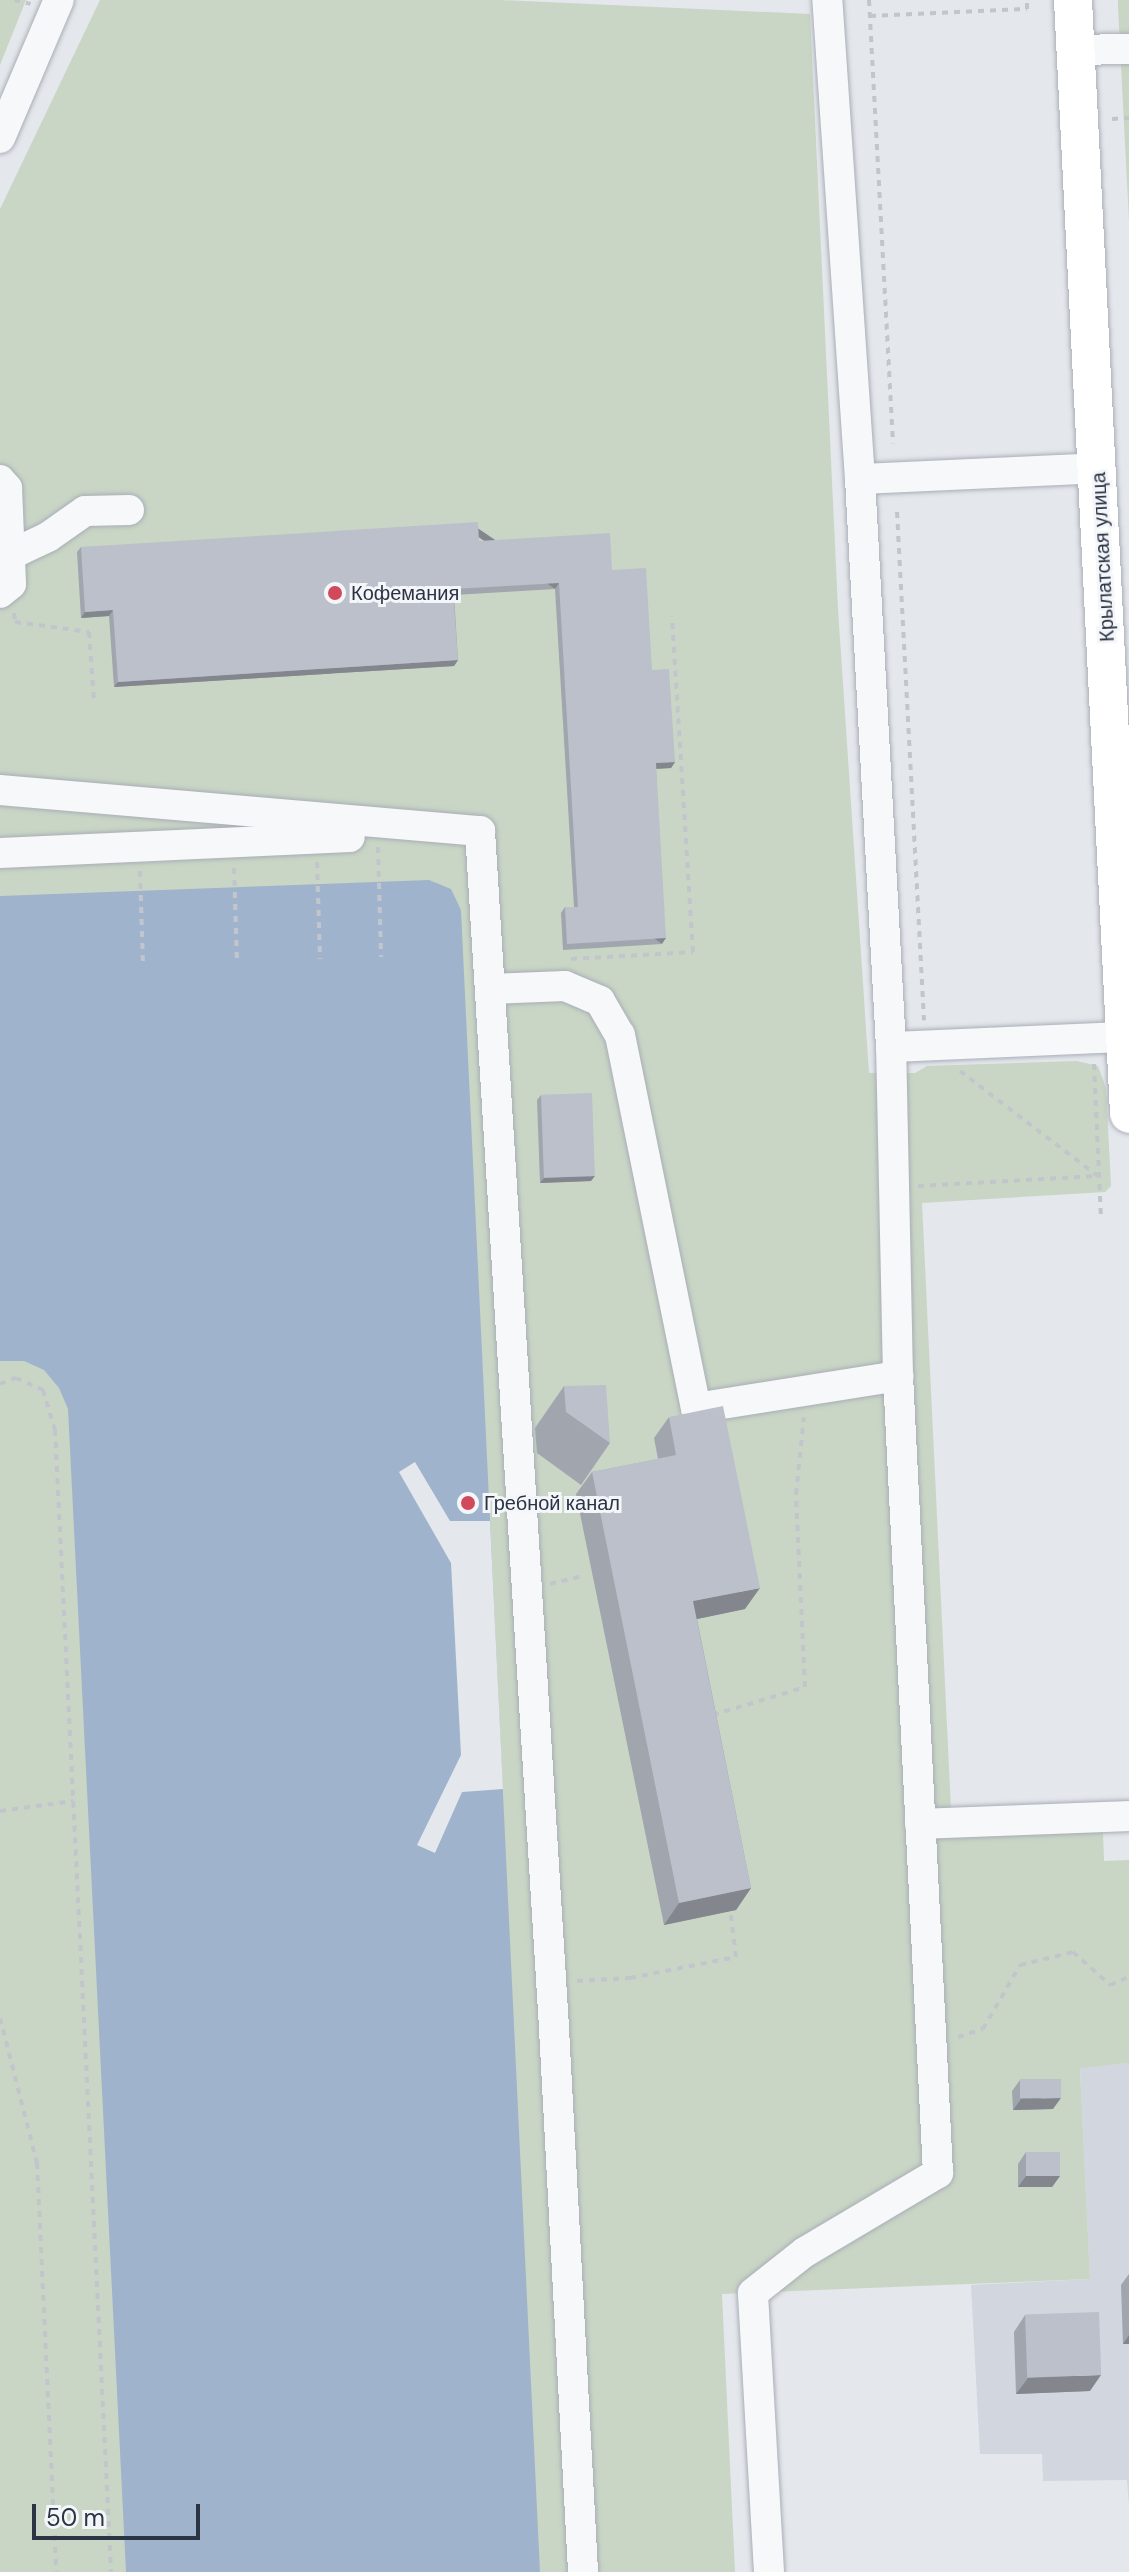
<!DOCTYPE html>
<html>
<head>
<meta charset="utf-8">
<style>
	body { margin:0 }
	#map { position:relative; width:1129px; height:2572px; overflow:hidden; background:#e4e7ec; font-family:"DM Sans",sans-serif }
	div>[style] { position:absolute }
	.built>* { inset:0; background:#d2d6de }
	.green>* { inset:0; background:#c9d6c5 }
	.water>* { inset:0; background:#9fb4cc }
	.pier>* { inset:0; background:#e4e7ec }
	.path>* { height:4px; margin-top:-2px; transform-origin:0; background:repeating-linear-gradient(90deg,#c2c5cb 0 6px,transparent 0 12px) }
	.roads { filter:drop-shadow(0 0 2px #a9aeb7) drop-shadow(0 0 2px #a9aeb7) }
	.minor>* { height:30px; margin:-15px; padding:0 15px; transform-origin:15px; border-radius:15px; background:#f7f8fa }
	.major>* { height:38px; margin:-19px; padding:0 19px; transform-origin:19px; border-radius:19px; background:#fff }
	.wall>* { inset:0; background:#a1a5ae }
	.shaded-wall>* { inset:0; background:#83868d; transform-origin:0 0 }
	.building>* { inset:0; background:#bbc0ca; transform-origin:0 0 }
	.dots>* { width:22px; height:22px; translate:-50% -50%; box-sizing:border-box; border:4px solid #f4f6f9; border-radius:50% }
	span { translate:-50% -50%; white-space:nowrap; text-align:center; line-height:1.15; -webkit-text-stroke:6px #f4f6f9; paint-order:stroke }
	.street-label { font-size:20px; color:#2b3445 }
	.poi-label { font-size:20px; color:#2b3445 }
	.left { translate:0 -50%; text-align:left }
	.scale { position:absolute; left:32px; top:2504px; width:168px; height:36px; box-sizing:border-box; border:4px solid #2b3445; border-top:0; padding-left:10px; font-size:24px; line-height:28px; white-space:nowrap; color:#2b3445; -webkit-text-stroke:6px #f4f6f9; paint-order:stroke }
</style>
</head>
<body>
<div id="map">
	<div class="built">
		<i style="clip-path:polygon(1129px 2063px,1129px 2505px,1127px 2480px,1043px 2481px,1042px 2454px,980px 2454px,971px 2285px,1090px 2279px,1080px 2067px)"></i>
	</div>
	<div class="green">
		<i style="clip-path:polygon(0 0,26px 0,0 65px)"></i>
		<i style="clip-path:polygon(100px 0,500px 0,810px 14px,838px 609px,869px 1073px,915px 1073px,927px 1066px,1077px 1061px,1098px 1066px,1106px 1088px,1111px 1186px,1105px 1192px,922px 1203px,951px 1809px,1102px 1803px,1104px 1861px,1129px 1860px,1129px 2063px,1080px 2068px,1090px 2279px,722px 2294px,735px 2572px,0 2572px,0 209px)"></i>
		<i style="clip-path:polygon(1118px 0,1129px 0,1129px 221px,1118px 7px)"></i>
	</div>
	<div class="water">
		<i style="clip-path:polygon(429px 880px,451px 889px,461px 910px,540px 2572px,126px 2572px,68px 1409px,59px 1388px,44px 1370px,24px 1361px,0 1361px,0 896px)"></i>
	</div>
	<div class="pier">
		<i style="clip-path:polygon(415px 1462px,450px 1521px,490px 1521px,503px 1789px,462px 1792px,435px 1853px,417px 1845px,461px 1755px,451px 1563px,399px 1472px)"></i>
	</div>
	<div class="path">
		<i style="left:14px;top:0;width:17px;rotate:13deg"></i>
		<i style="left:869px;top:0;width:444px;rotate:86.9deg"></i>
		<i style="left:870px;top:16px;width:157px;rotate:-2.6deg"></i>
		<i style="left:1027px;top:9px;width:9px;rotate:-90deg"></i>
		<i style="left:1112px;top:119px;width:17px;rotate:-3deg"></i>
		<i style="left:897px;top:512px;width:509px;rotate:86.96deg"></i>
		<i style="left:14px;top:613px;width:9px;rotate:84deg"></i>
		<i style="left:15px;top:622px;width:75px;rotate:7.7deg"></i>
		<i style="left:89px;top:632px;width:70px;rotate:85.9deg"></i>
		<i style="left:378px;top:847px;width:110px;rotate:88.4deg"></i>
		<i style="left:317px;top:862px;width:97px;rotate:88.2deg"></i>
		<i style="left:234px;top:868px;width:94px;rotate:88.2deg"></i>
		<i style="left:140px;top:871px;width:94px;rotate:88.2deg"></i>
		<i style="left:571px;top:959px;width:122px;rotate:-3.3deg"></i>
		<i style="left:693px;top:952px;width:336px;rotate:-93.6deg"></i>
		<i style="left:1094px;top:1064px;width:153px;rotate:87.4deg"></i>
		<i style="left:960px;top:1071px;width:173px;rotate:37.3deg"></i>
		<i style="left:918px;top:1186px;width:179px;rotate:-3.2deg"></i>
		<i style="left:0;top:1384px;width:17px;rotate:-21deg"></i>
		<i style="left:16px;top:1378px;width:30px;rotate:24deg"></i>
		<i style="left:43px;top:1390px;width:42px;rotate:73.3deg"></i>
		<i style="left:55px;top:1430px;width:1143px;rotate:87.19deg"></i>
		<i style="left:550px;top:1584px;width:32px;rotate:-14deg"></i>
		<i style="left:713px;top:1715px;width:96px;rotate:-16.9deg"></i>
		<i style="left:805px;top:1687px;width:193px;rotate:-92.7deg"></i>
		<i style="left:796px;top:1494px;width:77px;rotate:-84.1deg"></i>
		<i style="left:0;top:1811px;width:74px;rotate:-7.8deg"></i>
		<i style="left:577px;top:1981px;width:53px;rotate:-3.2deg"></i>
		<i style="left:630px;top:1978px;width:108px;rotate:-11.2deg"></i>
		<i style="left:736px;top:1957px;width:49px;rotate:-97deg"></i>
		<i style="left:0;top:2018px;width:150px;rotate:75.7deg"></i>
		<i style="left:37px;top:2163px;width:409px;rotate:87.3deg"></i>
		<i style="left:958px;top:2037px;width:26px;rotate:-18deg"></i>
		<i style="left:983px;top:2029px;width:74px;rotate:-60deg"></i>
		<i style="left:1020px;top:1965px;width:55px;rotate:-13.8deg"></i>
		<i style="left:1073px;top:1952px;width:50px;rotate:41.7deg"></i>
		<i style="left:1110px;top:1985px;width:21px;rotate:-23deg"></i>
	</div>
	<div class="roads">
		<div class="minor">
			<i style="left:1075px;top:50px;width:54px;rotate:-1.1deg"></i>
			<i style="left:0;top:138px;width:150px;rotate:-66.9deg"></i>
			<i style="left:860px;top:479px;width:239px;rotate:-2.6deg"></i>
			<i style="left:0;top:480px;width:11px;rotate:49deg"></i>
			<i style="left:7px;top:488px;width:96px;rotate:87.6deg"></i>
			<i style="left:11px;top:584px;width:14px;rotate:141deg"></i>
			<i style="left:10px;top:555px;width:42px;rotate:-25.3deg"></i>
			<i style="left:48px;top:537px;width:45px;rotate:-35.1deg"></i>
			<i style="left:85px;top:511px;width:44px;rotate:-1.3deg"></i>
			<i style="left:0;top:790px;width:482px;rotate:4.9deg"></i>
			<i style="left:480px;top:831px;width:1181px;rotate:86.46deg"></i>
			<i style="left:553px;top:2010px;width:563px;rotate:86.94deg"></i>
			<i style="left:0;top:853px;width:350px;rotate:-2.6deg"></i>
			<i style="left:490px;top:989px;width:75px;rotate:-2.3deg"></i>
			<i style="left:565px;top:986px;width:38px;rotate:23deg"></i>
			<i style="left:600px;top:1001px;width:39px;rotate:60deg"></i>
			<i style="left:620px;top:1035px;width:381px;rotate:78.5deg"></i>
			<i style="left:696px;top:1408px;width:205px;rotate:-9deg"></i>
			<i style="left:891px;top:1047px;width:233px;rotate:-2.5deg"></i>
			<i style="left:920px;top:1824px;width:209px;rotate:-2.2deg"></i>
			<i style="left:769px;top:2572px;width:279px;rotate:-93.3deg"></i>
			<i style="left:753px;top:2293px;width:66px;rotate:-38.3deg"></i>
			<i style="left:805px;top:2252px;width:155px;rotate:-30.7deg"></i>
			<i style="left:938px;top:2173px;width:798px;rotate:-92.87deg"></i>
			<i style="left:898px;top:1376px;width:329px;rotate:-91.2deg"></i>
			<i style="left:891px;top:1047px;width:569px;rotate:-93.12deg"></i>
			<i style="left:860px;top:479px;width:480px;rotate:-93.9deg"></i>
		</div>
		<div class="major">
			<i style="left:1073px;top:0;width:1115px;rotate:87.12deg"></i>
		</div>
	</div>
	<div class="wall">
		<i style="clip-path:polygon(479px 541px,612px 570px,652px 670px,675px 762px,671px 768px,656px 769px,662px 944px,563px 950px,561px 913px,565px 907px,574px 907px,555px 589px,454px 595px,458px 660px,454px 666px,114px 687px,109px 616px,81px 618px,77px 552px,81px 547px)"></i>
		<i style="clip-path:polygon(541px 1095px,591px 1181px,540px 1183px,537px 1100px)"></i>
		<i style="clip-path:polygon(564px 1386px,610px 1443px,581px 1485px,537px 1453px,535px 1428px)"></i>
		<i style="clip-path:polygon(669px 1417px,745px 1609px,697px 1619px,751px 1888px,736px 1910px,664px 1925px,576px 1494px,592px 1472px,658px 1459px,654px 1438px)"></i>
		<i style="clip-path:polygon(1020px 2080px,1053px 2109px,1013px 2110px,1012px 2091px)"></i>
		<i style="clip-path:polygon(1026px 2152px,1060px 2176px,1052px 2187px,1018px 2187px,1018px 2164px)"></i>
		<i style="clip-path:polygon(1129px 2274px,1129px 2344px,1123px 2344px,1121px 2285px)"></i>
		<i style="clip-path:polygon(1025px 2315px,1090px 2391px,1016px 2394px,1014px 2332px)"></i>
	</div>
	<div class="shaded-wall">
		<i style="left:559px;top:583px;width:7px;height:106px;rotate:124deg"></i>
		<i style="clip-path:polygon(113px 610px,109px 616px,81px 618px,85px 612px)"></i>
		<i style="clip-path:polygon(458px 660px,454px 666px,114px 687px,118px 682px)"></i>
		<i style="clip-path:polygon(675px 762px,671px 768px,652px 769px,656px 763px)"></i>
		<i style="left:666px;top:938px;width:7px;height:99px;rotate:124deg"></i>
		<i style="clip-path:polygon(595px 1176px,591px 1181px,540px 1183px,544px 1178px)"></i>
		<i style="clip-path:polygon(760px 1588px,745px 1609px,678px 1623px,693px 1601px)"></i>
		<i style="clip-path:polygon(751px 1888px,736px 1910px,664px 1925px,679px 1903px)"></i>
		<i style="clip-path:polygon(1061px 2098px,1053px 2109px,1013px 2110px,1021px 2099px)"></i>
		<i style="clip-path:polygon(1026px 2176px,1060px 2176px,1052px 2187px,1018px 2187px)"></i>
		<i style="clip-path:polygon(1129px 2335px,1129px 2344px,1123px 2344px)"></i>
		<i style="clip-path:polygon(1101px 2375px,1090px 2391px,1016px 2394px,1028px 2378px)"></i>
	</div>
	<div class="building">
		<i style="clip-path:polygon(478px 522px,479px 541px,610px 533px,612px 570px,646px 568px,652px 670px,669px 669px,675px 762px,656px 763px,666px 938px,567px 944px,565px 907px,578px 907px,559px 583px,453px 589px,458px 660px,118px 682px,113px 610px,85px 612px,81px 547px)"></i>
		<i style="left:592px;top:1093px;width:83px;height:51px;rotate:88deg"></i>
		<i style="clip-path:polygon(606px 1385px,610px 1443px,566px 1412px,564px 1386px)"></i>
		<i style="clip-path:polygon(723px 1406px,760px 1588px,693px 1601px,751px 1888px,679px 1903px,592px 1472px,676px 1455px,669px 1417px)"></i>
		<i style="left:1061px;top:2079px;width:19px;height:41px;rotate:90deg"></i>
		<i style="left:1026px;top:2152px;width:34px;height:24px"></i>
		<i style="left:1099px;top:2312px;width:63px;height:74px;rotate:88deg"></i>
	</div>
	<div class="dots">
		<i style="left:335px;top:593px;background:#d1495b"></i>
		<i style="left:468px;top:1503px;background:#d1495b"></i>
	</div>
	<div class="street-label">
		<span style="left:1103px;top:557px;rotate:-93deg">Крылатская улица</span>
	</div>
	<div class="poi-label">
		<span class="left" style="left:351px;top:593px">Кофемания</span>
		<span class="left" style="left:484px;top:1503px">Гребной канал</span>
	</div>
	<div class="scale">50 m</div>
</div>
</body>
</html>
